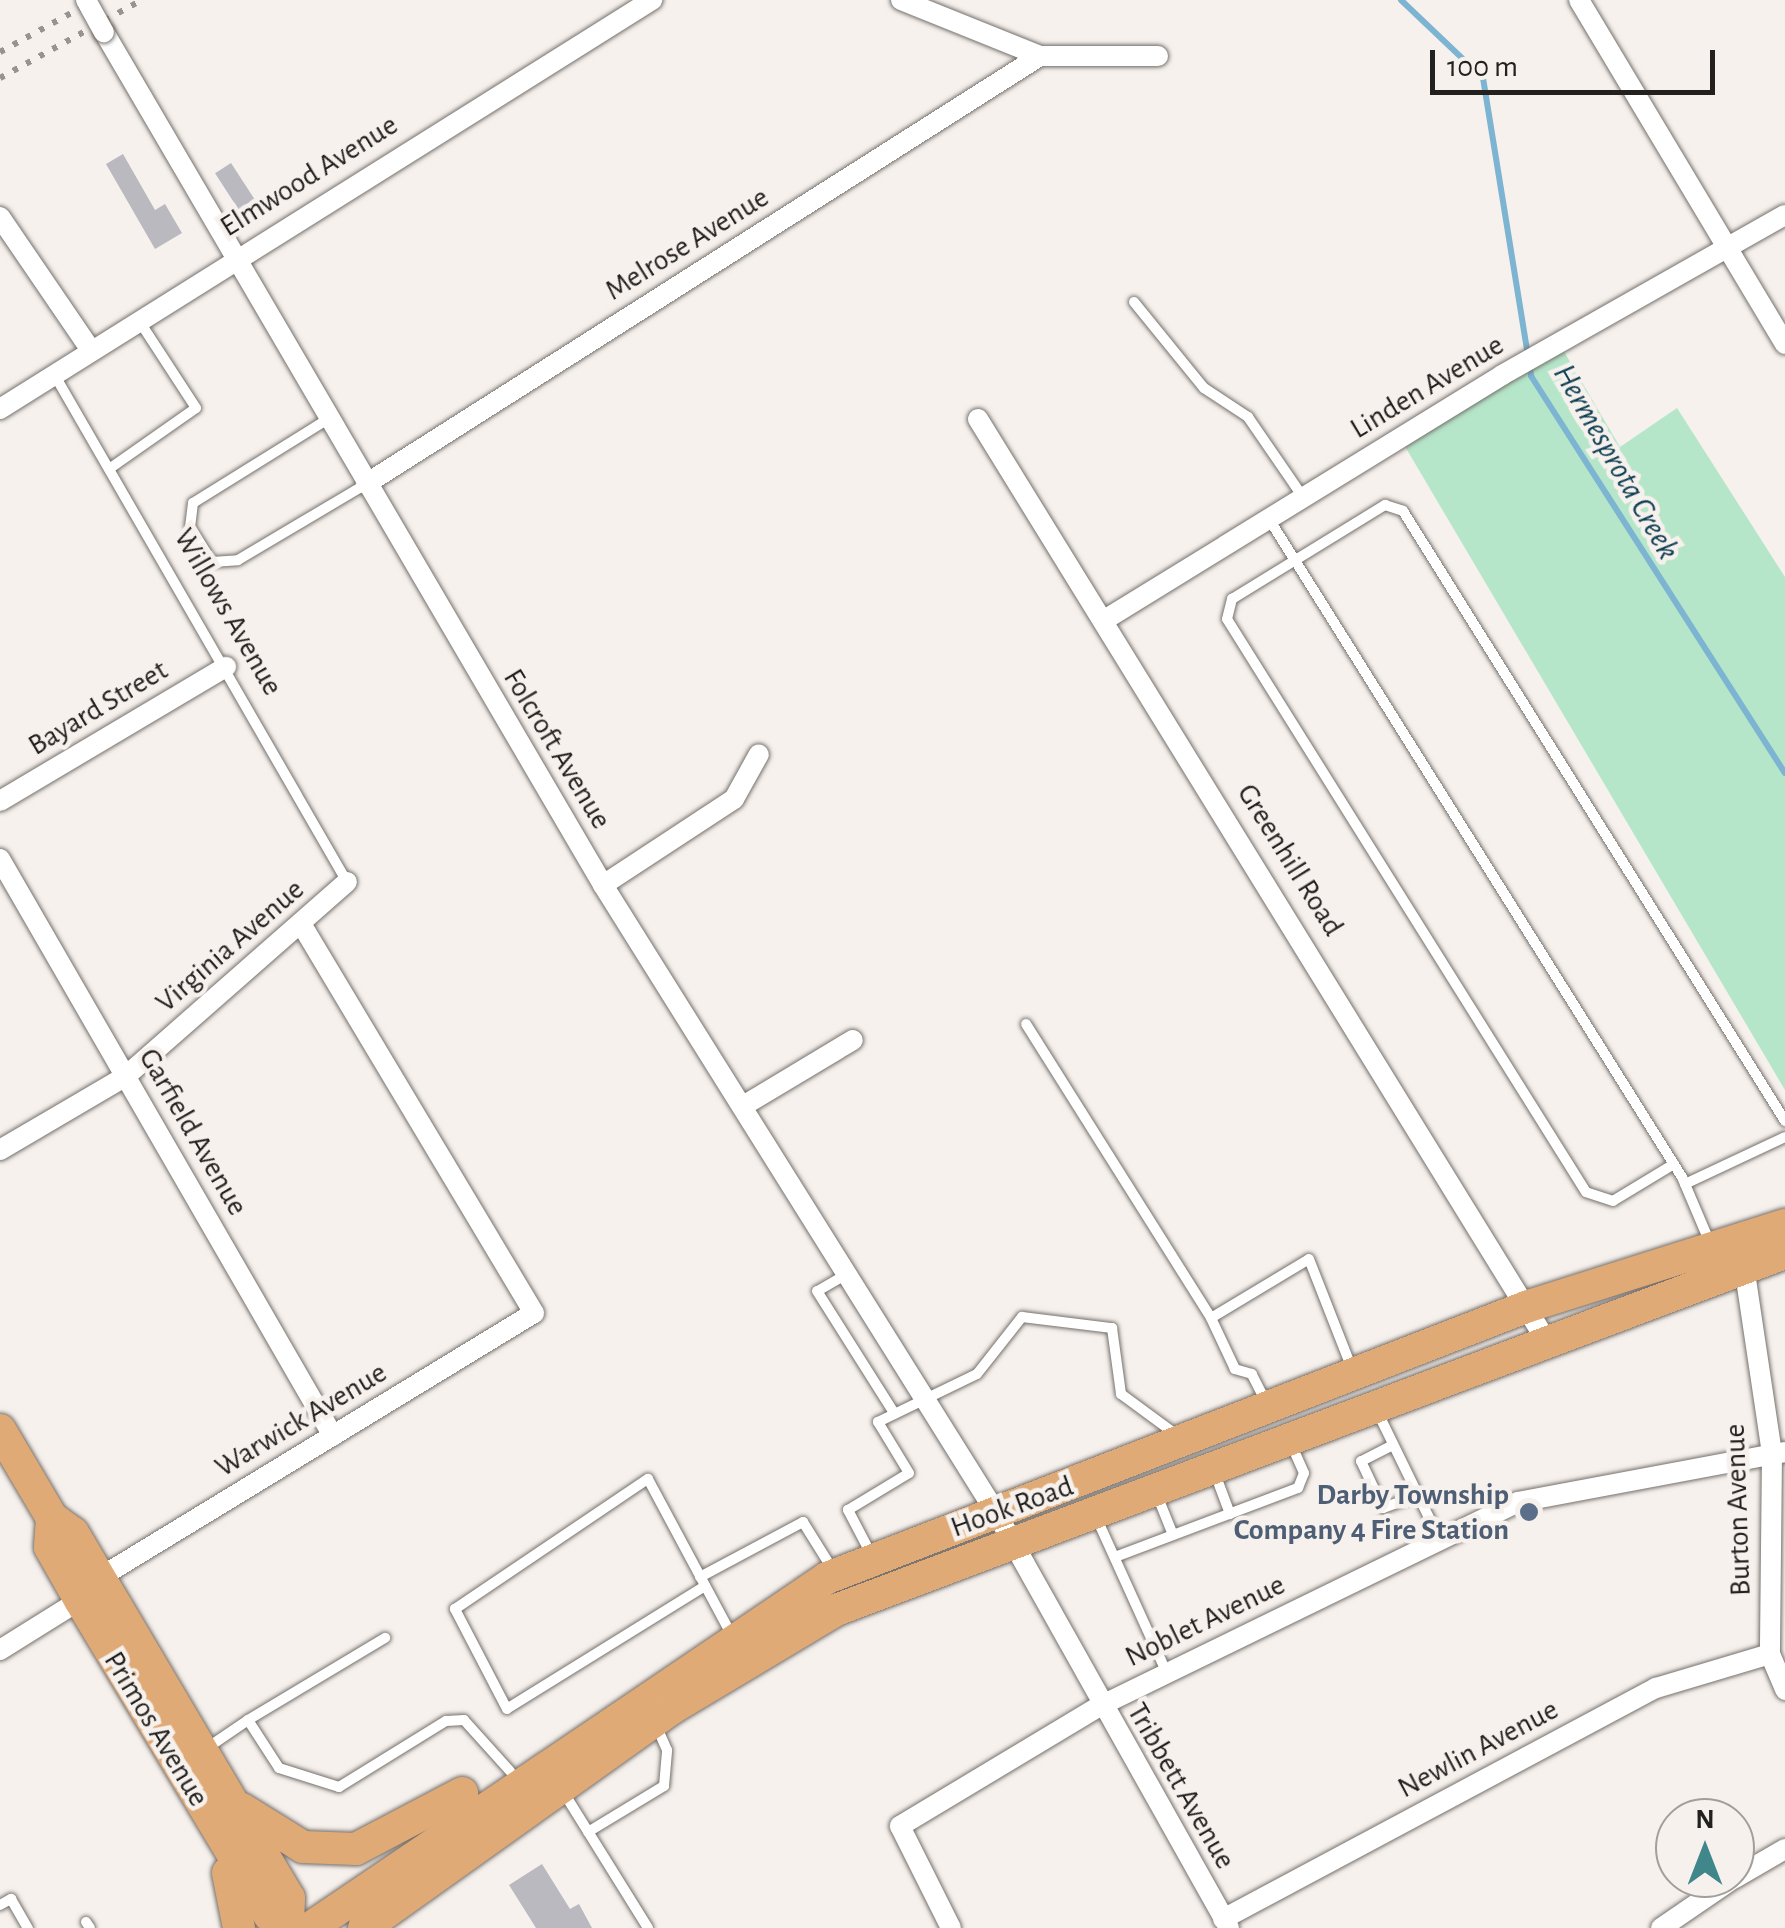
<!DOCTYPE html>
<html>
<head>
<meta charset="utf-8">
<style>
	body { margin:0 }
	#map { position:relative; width:1785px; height:1928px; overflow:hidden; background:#f6f1ec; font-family:"Alegreya Sans",sans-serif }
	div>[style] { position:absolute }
	.green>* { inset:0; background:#b5e6c9 }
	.stream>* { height:6px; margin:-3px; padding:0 3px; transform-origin:3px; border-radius:3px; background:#7cb4d1 }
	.building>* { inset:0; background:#bab9bf; transform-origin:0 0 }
	.roads { filter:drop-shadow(0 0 2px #75706c) drop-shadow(0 0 2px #75706c) }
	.lane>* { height:10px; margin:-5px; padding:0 5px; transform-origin:5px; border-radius:5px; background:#fff }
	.street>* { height:20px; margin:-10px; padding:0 10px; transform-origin:10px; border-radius:10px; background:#fff }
	.primary>* { height:32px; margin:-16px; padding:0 16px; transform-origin:16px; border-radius:16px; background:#e0aa77 }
	.rail>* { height:6px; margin-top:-3px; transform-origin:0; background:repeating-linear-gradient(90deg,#979390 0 5px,transparent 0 15px) }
	.bridges { filter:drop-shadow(0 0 2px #75706c) drop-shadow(0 0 2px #75706c) }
	.street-bridge>* { height:20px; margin:-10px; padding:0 10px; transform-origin:10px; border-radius:10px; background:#fff }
	.dots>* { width:28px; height:28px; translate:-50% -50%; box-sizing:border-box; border:5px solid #f6f1ec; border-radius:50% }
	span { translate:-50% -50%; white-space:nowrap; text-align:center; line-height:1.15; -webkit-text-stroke:9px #f6f1ec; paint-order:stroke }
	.street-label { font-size:30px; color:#23211f }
	.service-label { font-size:30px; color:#4e5e75; font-weight:700 }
	.right { translate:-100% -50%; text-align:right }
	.water-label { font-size:32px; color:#104054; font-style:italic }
	.north { position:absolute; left:1655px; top:1798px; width:100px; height:100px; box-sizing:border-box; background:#f6f1ec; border:2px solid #a29e9a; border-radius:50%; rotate:0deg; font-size:28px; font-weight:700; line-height:40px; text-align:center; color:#23211f }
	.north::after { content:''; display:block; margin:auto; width:35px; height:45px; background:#3f878b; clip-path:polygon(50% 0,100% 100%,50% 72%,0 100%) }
	.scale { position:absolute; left:1430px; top:50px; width:285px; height:45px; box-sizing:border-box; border:5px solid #23211f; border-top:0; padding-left:12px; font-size:30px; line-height:35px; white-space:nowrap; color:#23211f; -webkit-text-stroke:8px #f6f1ec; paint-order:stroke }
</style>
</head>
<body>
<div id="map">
	<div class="green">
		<i style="clip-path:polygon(1559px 343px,1620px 447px,1677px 408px,1785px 577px,1785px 1090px,1400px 438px)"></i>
	</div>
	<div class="stream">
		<i style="left:1401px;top:0;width:113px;rotate:43.6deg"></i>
		<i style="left:1483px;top:78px;width:302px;rotate:80.8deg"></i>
		<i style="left:1531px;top:376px;width:471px;rotate:57.4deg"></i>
	</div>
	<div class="building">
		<i style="clip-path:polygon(123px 154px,155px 210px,165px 204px,182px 233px,155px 249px,106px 164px)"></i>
		<i style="left:231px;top:163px;width:43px;height:19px;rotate:57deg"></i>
		<i style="clip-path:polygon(542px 1864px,570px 1909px,579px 1904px,592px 1928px,536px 1928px,509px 1885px)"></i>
	</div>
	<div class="roads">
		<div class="lane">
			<i style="left:1134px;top:302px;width:111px;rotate:50.9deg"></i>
			<i style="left:1204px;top:388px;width:53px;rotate:33.4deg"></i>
			<i style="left:1248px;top:417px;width:97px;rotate:55.5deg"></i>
			<i style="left:54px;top:374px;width:586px;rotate:60.02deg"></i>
			<i style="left:328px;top:419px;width:159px;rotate:148.1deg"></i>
			<i style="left:193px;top:503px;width:24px;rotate:97deg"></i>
			<i style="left:190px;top:527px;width:41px;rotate:57.8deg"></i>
			<i style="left:212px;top:562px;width:26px;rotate:-4deg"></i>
			<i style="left:238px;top:560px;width:149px;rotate:-30.7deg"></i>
			<i style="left:109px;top:469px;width:106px;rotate:-35deg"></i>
			<i style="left:196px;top:408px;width:103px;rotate:-123.1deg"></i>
			<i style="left:1269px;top:519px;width:777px;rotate:57.89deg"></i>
			<i style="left:1682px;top:1177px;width:72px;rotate:67deg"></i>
			<i style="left:1026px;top:1024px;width:347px;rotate:57.8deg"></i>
			<i style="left:1674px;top:1164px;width:71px;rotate:148.8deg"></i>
			<i style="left:1613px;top:1201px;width:28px;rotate:-162deg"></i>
			<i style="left:1586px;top:1192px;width:676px;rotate:-122.07deg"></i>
			<i style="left:1227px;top:619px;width:21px;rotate:-76deg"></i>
			<i style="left:1232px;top:599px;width:180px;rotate:-31.6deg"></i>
			<i style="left:1385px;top:505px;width:19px;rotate:18deg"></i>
			<i style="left:1403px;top:511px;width:720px;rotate:57.94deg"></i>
			<i style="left:1685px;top:1184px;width:110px;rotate:-25.2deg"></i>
			<i style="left:847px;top:1274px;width:34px;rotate:150deg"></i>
			<i style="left:817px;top:1291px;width:144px;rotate:57.7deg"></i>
			<i style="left:1267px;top:1404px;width:34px;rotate:-117deg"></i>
			<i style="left:1252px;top:1374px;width:18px;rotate:-164deg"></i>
			<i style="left:1235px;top:1369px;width:56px;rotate:-115.2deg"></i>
			<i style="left:1211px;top:1318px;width:114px;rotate:-31deg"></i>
			<i style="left:1309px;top:1259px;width:120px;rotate:68.6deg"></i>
			<i style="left:1378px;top:1413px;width:141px;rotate:64deg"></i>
			<i style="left:1393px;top:1445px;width:36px;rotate:153deg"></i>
			<i style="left:1361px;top:1461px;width:52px;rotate:64.9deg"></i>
			<i style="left:1383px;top:1508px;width:37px;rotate:-20deg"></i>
			<i style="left:1214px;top:1471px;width:46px;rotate:69.6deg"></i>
			<i style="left:1157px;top:1495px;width:43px;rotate:68.2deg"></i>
			<i style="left:1097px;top:1519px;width:169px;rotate:65.6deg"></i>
			<i style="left:871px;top:1554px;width:50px;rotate:-117.6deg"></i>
			<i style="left:848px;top:1510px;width:71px;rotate:-31.2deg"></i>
			<i style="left:909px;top:1473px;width:60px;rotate:-121.3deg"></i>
			<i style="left:878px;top:1422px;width:110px;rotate:-25.9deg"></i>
			<i style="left:977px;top:1374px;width:73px;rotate:-51.7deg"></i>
			<i style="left:1022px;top:1317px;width:91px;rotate:7deg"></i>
			<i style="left:1112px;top:1328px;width:67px;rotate:82.2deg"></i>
			<i style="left:1121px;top:1394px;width:71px;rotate:36.4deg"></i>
			<i style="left:1115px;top:1557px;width:196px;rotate:-20.7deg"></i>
			<i style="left:1298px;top:1488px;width:16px;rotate:-68deg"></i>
			<i style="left:1304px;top:1473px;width:32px;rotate:-114deg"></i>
			<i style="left:700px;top:1577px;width:117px;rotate:-28.1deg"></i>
			<i style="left:803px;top:1522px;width:57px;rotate:58deg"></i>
			<i style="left:705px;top:1586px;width:233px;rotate:148.2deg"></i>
			<i style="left:507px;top:1709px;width:113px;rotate:-117.5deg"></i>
			<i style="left:455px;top:1609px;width:233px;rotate:-34deg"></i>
			<i style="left:648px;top:1479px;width:176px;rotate:61.8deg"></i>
			<i style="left:248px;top:1720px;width:160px;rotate:-30.9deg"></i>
			<i style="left:207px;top:1748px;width:50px;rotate:-34.3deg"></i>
			<i style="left:248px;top:1720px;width:57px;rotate:57.1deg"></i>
			<i style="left:279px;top:1768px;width:63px;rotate:17.6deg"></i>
			<i style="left:339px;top:1787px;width:126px;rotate:-31.7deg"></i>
			<i style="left:446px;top:1721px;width:18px;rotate:-3deg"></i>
			<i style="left:464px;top:1720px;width:69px;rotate:48deg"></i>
			<i style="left:564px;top:1793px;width:159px;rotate:58.1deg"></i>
			<i style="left:588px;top:1832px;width:89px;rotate:-31.2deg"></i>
			<i style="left:664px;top:1786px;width:36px;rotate:-85deg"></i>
			<i style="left:667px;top:1750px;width:24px;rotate:-114deg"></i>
			<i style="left:0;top:1905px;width:13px;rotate:-29deg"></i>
			<i style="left:11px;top:1899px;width:34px;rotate:60deg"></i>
			<i style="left:86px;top:1922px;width:7px;rotate:56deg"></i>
		</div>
		<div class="street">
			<i style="left:901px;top:0;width:150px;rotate:21.9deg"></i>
			<i style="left:1040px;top:56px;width:118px"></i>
			<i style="left:1579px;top:0;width:401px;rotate:59.1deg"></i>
			<i style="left:104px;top:32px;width:988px;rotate:59.67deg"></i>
			<i style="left:603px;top:885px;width:744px;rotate:57.95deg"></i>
			<i style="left:998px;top:1516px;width:472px;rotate:60.7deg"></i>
			<i style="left:0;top:217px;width:160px;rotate:55.7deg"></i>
			<i style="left:0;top:409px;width:770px;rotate:-32.1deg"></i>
			<i style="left:978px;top:419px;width:1078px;rotate:58.34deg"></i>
			<i style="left:366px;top:484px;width:798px;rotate:-32.42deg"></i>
			<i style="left:1106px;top:619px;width:465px;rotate:-31.6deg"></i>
			<i style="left:1502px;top:375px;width:325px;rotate:-29.5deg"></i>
			<i style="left:0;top:801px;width:263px;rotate:-30.7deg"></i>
			<i style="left:0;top:859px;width:666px;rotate:60.01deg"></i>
			<i style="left:603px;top:885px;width:157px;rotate:-33.3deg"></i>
			<i style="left:734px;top:799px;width:51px;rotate:-60.9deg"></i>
			<i style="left:743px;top:1106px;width:128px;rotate:-31deg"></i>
			<i style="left:0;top:1150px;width:146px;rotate:-30.4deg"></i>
			<i style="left:126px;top:1076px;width:294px;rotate:-41.3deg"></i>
			<i style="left:1744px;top:1266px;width:190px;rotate:81.5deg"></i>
			<i style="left:1772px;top:1454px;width:200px;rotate:90.6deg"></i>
			<i style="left:1770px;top:1654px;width:39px;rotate:67deg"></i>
			<i style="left:99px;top:1578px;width:509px;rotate:-31.35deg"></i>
			<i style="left:534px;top:1313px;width:451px;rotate:-120.9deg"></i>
			<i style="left:0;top:1650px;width:94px;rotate:-32deg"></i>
			<i style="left:1735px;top:1878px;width:58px;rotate:-30.1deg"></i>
			<i style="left:1223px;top:1919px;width:491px;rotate:-28.1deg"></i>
			<i style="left:1656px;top:1688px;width:119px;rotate:-16.6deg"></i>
			<i style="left:951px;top:1928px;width:114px;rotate:-116.6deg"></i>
			<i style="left:900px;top:1826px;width:233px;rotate:-31deg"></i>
			<i style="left:1100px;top:1706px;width:465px;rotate:-26deg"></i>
			<i style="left:1518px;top:1502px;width:272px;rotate:-10.6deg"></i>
			<i style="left:1661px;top:1928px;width:88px;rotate:-34.4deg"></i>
		</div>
		<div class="primary">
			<i style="left:0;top:1430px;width:102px;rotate:59.4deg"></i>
			<i style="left:52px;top:1518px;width:26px;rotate:36deg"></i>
			<i style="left:73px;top:1533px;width:424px;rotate:59.4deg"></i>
			<i style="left:289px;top:1898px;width:27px;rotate:92deg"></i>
			<i style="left:52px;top:1518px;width:29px;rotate:94deg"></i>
			<i style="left:50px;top:1547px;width:61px;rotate:60.5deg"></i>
			<i style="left:80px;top:1600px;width:367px;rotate:59deg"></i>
			<i style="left:269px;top:1915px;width:25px;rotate:32deg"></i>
			<i style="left:242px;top:1809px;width:72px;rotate:31.9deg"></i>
			<i style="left:303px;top:1847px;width:53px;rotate:2.2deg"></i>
			<i style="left:356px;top:1849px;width:120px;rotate:-27.8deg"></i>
			<i style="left:228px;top:1873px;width:56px;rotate:78.7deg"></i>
			<i style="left:310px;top:1928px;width:624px;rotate:-34.1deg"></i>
			<i style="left:827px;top:1578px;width:750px;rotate:-21.19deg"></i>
			<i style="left:1526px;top:1307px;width:272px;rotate:-17.6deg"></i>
			<i style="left:364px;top:1928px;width:381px;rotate:-35.5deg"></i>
			<i style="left:674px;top:1707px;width:189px;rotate:-30.9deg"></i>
			<i style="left:836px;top:1610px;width:1014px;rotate:-20.62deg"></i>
		</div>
	</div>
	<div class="rail">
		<i style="left:0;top:52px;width:108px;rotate:-28.7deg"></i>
		<i style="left:0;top:78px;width:162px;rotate:-28.8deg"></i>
	</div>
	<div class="bridges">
		<div class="street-bridge">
			<i style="left:86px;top:0;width:37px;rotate:61deg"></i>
		</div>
	</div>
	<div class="dots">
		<i style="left:1529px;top:1512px;background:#5c6f8a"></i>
	</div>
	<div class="street-label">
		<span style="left:309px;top:176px;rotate:-32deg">Elmwood Avenue</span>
		<span style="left:687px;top:244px;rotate:-32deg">Melrose Avenue</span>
		<span style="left:1427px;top:387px;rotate:-31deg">Linden Avenue</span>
		<span style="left:228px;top:612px;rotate:60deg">Willows Avenue</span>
		<span style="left:98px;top:708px;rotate:-31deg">Bayard Street</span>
		<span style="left:557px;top:749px;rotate:59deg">Folcroft Avenue</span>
		<span style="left:1290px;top:860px;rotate:58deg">Greenhill Road</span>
		<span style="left:230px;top:946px;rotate:-41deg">Virginia Avenue</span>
		<span style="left:193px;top:1132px;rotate:60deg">Garfield Avenue</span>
		<span style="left:301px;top:1420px;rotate:-31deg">Warwick Avenue</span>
		<span style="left:1012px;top:1507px;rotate:-20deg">Hook Road</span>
		<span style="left:1738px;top:1510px;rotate:-92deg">Burton Avenue</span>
		<span style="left:1205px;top:1621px;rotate:-26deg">Noblet Avenue</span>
		<span style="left:156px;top:1729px;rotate:59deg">Primos Avenue</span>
		<span style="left:1478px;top:1749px;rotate:-28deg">Newlin Avenue</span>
		<span style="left:1181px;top:1786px;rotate:60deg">Tribbett Avenue</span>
	</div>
	<div class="service-label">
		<span class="right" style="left:1509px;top:1512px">Darby Township<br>Company 4 Fire Station</span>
	</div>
	<div class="water-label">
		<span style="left:1616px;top:462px;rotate:60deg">Hermesprota Creek</span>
	</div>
	<div class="north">N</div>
	<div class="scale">100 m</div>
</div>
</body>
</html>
